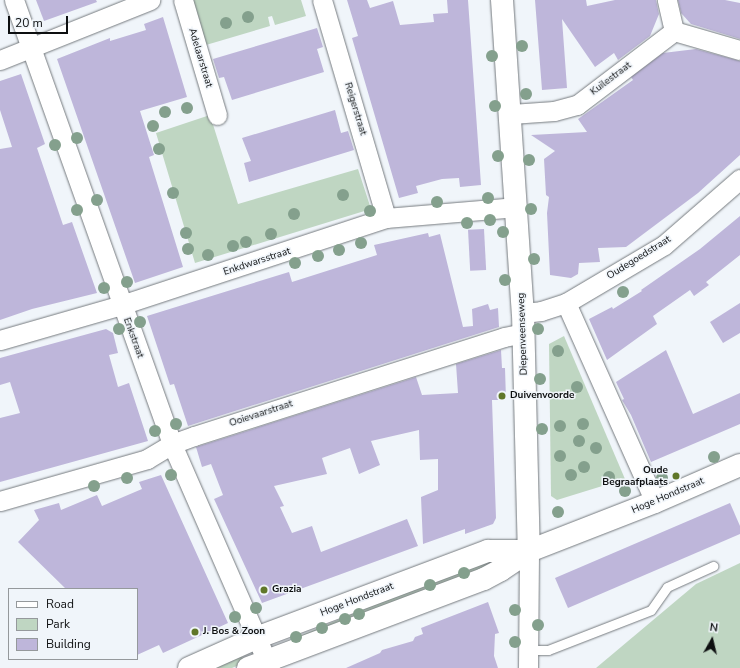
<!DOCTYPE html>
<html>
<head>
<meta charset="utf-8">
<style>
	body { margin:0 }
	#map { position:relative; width:740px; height:668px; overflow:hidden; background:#f0f5fa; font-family:"Nunito Sans",sans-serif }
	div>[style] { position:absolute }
	.green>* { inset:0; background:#bfd6c2; transform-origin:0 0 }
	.building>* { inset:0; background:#beb6da; transform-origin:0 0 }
	.roads { filter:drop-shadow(0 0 1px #757a7e) drop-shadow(0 0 1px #757a7e) }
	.service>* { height:9px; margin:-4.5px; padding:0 4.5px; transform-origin:4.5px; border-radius:4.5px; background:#fff }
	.minor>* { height:19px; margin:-9.5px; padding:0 9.5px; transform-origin:9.5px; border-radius:9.5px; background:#fff }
	.tertiary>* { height:22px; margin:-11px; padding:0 11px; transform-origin:11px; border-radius:11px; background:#fff }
	.trees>* { width:12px; height:12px; margin:-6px; border-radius:50%; background:#84a08d }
	.dots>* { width:11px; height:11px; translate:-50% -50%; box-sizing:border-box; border:2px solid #f0f5fa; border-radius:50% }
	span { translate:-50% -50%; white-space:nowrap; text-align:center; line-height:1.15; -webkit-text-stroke:3px #f0f5fa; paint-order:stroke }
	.street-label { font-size:10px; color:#0d0f10 }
	.poi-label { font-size:10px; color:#0d0f10; font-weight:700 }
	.left { translate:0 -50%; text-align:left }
	.right { translate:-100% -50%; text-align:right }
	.legend { position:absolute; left:8px; top:588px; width:130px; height:72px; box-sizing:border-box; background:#f0f5fa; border:1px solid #95999c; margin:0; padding:5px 7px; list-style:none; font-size:12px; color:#0d0f10 }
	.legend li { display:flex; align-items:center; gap:8px; height:20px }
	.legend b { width:20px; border:1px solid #95999c }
	.north { position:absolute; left:692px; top:620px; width:40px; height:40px; -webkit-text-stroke:3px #f0f5fa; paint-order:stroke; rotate:8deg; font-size:11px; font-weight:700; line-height:16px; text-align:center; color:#0d0f10 }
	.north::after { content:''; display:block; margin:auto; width:14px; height:18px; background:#0d0f10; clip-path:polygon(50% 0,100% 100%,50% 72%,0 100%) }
	.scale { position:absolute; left:8px; top:16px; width:60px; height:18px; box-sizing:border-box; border:2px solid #0d0f10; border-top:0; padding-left:5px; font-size:12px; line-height:14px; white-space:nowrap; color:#0d0f10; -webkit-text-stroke:3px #f0f5fa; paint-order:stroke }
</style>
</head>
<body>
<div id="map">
	<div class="green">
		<i style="clip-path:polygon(193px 0,301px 0,306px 16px,275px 25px,272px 16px,268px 17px,270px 26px,206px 45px)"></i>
		<i style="clip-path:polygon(210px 115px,238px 204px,358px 169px,371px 209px,195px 263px,156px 133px)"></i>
		<i style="clip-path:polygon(564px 336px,625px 479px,557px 500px,551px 496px,549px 344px)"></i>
		<i style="left:491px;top:555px;width:13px;height:226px;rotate:67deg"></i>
		<i style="clip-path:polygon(740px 563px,740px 668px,596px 668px,696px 584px)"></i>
		<i style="clip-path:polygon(240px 651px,244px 663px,232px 668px,201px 668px)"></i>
	</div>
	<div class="building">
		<i style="clip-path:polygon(36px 0,96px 0,97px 2px,44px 21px)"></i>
		<i style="clip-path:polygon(347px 0,367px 0,370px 8px,393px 1px,400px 25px,434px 22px,433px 14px,448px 13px,447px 0,468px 0,481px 185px,460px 187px,459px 178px,442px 179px,416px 186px,418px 193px,399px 198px,352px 38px,358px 36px)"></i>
		<i style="clip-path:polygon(535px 0,586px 0,587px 6px,615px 0,656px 0,659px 14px,650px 36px,618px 60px,614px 53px,595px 67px,562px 19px,567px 88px,542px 90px)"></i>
		<i style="clip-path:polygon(678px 0,725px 0,740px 3px,740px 39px,691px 24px,681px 13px)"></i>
		<i style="clip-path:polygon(163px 17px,187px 97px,140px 111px,154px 155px,149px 157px,183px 267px,135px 283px,57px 59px,110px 38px,110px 41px,146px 30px,144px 24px)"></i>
		<i style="clip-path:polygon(317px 28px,323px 47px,317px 49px,324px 72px,232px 100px,224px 77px,219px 78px,213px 59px)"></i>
		<i style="clip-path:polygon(696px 49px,740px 61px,740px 155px,698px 193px,626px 247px,598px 248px,600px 262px,579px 263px,578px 274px,571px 278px,550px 275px,547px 213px,549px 197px,546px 195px,544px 159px,555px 151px,531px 135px,587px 132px,578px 119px,633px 80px,631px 77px,663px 53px)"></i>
		<i style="clip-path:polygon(21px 74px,45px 144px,37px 148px,63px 225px,72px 222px,97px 293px,32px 309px,0 320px,0 149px,12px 147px,0 110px,0 81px)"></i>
		<i style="clip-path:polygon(335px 110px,341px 133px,348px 131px,354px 150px,249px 182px,244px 163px,251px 161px,242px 138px)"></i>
		<i style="clip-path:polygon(740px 216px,740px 255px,706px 282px,709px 285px,694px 296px,690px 290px,653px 316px,657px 324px,607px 360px,589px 319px,612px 307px,613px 309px,642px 291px,641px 290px,700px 249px)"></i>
		<i style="left:484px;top:229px;width:41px;height:16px;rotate:87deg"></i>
		<i style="clip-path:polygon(428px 233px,429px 237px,440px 234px,463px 327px,473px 326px,472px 309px,488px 304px,490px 310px,498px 308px,499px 327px,188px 426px,174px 384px,170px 385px,147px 316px,289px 272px,292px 282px,377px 255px,374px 245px)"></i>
		<i style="clip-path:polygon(740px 303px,740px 333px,723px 343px,710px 322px)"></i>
		<i style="clip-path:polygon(106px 329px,113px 333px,118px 353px,109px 355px,118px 387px,129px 383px,148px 441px,0 482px,0 418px,20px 413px,10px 382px,0 385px,0 358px)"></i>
		<i style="clip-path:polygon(501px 350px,502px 368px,505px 368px,506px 400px,492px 400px,496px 518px,493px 524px,465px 534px,465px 529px,423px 544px,421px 497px,438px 490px,438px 459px,420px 460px,419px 430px,371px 441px,380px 465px,359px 474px,350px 448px,322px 458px,327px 474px,274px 486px,284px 506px,280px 507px,292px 533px,312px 526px,321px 552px,407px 519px,418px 546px,262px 603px,214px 499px,223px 495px,211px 464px,202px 467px,196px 447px,416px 377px,422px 395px,458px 393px,456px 364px)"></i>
		<i style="clip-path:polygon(666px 350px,693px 414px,740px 393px,740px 424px,651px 462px,631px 415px,622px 400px,624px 399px,616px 382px)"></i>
		<i style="clip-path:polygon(161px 475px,228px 623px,163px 653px,159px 645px,137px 655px,137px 589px,66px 589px,18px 542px,39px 520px,34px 510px,59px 503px,61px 510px,97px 495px,102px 506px,142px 489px,139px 482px)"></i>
		<i style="clip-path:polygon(730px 503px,740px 526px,740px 534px,568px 608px,555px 578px)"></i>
		<i style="clip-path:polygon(488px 602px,499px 633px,495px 634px,494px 656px,498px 668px,346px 668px,380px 653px,382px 650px,413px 641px,415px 637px,423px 634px,421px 628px)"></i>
	</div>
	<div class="roads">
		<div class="service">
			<i style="left:529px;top:650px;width:19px"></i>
			<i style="left:548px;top:650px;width:110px;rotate:-21.2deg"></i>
			<i style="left:651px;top:610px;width:28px;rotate:-55deg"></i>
			<i style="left:667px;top:587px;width:51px;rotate:-24.5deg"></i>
		</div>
		<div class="minor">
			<i style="left:14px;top:0;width:479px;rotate:70.4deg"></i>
			<i style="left:175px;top:451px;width:237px;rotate:66.4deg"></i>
			<i style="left:183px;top:0;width:120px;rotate:73.5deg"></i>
			<i style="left:322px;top:0;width:227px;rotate:73.6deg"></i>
			<i style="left:674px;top:31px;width:69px;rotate:16.1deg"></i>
			<i style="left:0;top:60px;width:162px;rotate:-21.8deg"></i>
			<i style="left:511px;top:114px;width:43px;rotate:-4deg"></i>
			<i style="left:554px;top:111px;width:24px;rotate:-15deg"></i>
			<i style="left:577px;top:105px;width:122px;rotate:-37.3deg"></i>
			<i style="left:674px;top:31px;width:32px;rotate:-103deg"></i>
			<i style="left:566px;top:303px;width:218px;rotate:65.9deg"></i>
			<i style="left:523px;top:313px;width:18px;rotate:-6deg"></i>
			<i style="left:541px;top:311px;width:26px;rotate:-18deg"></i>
			<i style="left:566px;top:303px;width:114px;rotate:-30.6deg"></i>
			<i style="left:664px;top:245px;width:101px;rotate:-41deg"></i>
			<i style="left:0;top:340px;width:126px;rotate:-16.1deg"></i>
			<i style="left:121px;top:305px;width:279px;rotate:-18.2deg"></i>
			<i style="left:386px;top:218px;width:131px;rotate:-4.8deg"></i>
			<i style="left:0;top:501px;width:153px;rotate:-15.9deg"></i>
			<i style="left:147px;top:459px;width:29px;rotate:-31deg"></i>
			<i style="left:172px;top:444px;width:23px;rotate:-20deg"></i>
			<i style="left:194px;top:436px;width:325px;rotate:-17.7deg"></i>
			<i style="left:504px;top:337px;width:20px;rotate:-11deg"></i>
			<i style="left:528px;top:668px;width:117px;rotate:-89.5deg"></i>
		</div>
		<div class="tertiary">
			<i style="left:502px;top:0;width:314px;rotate:86.2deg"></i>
			<i style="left:523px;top:313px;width:238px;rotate:88.6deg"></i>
			<i style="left:189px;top:668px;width:73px;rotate:-24.1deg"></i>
			<i style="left:256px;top:638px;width:248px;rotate:-20.6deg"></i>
			<i style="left:488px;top:551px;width:41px"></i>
			<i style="left:248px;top:668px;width:252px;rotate:-20.7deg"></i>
			<i style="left:484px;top:579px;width:19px;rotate:-28deg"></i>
			<i style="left:501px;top:570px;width:34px;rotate:-34deg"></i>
			<i style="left:529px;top:551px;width:135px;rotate:-21.3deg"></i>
			<i style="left:655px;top:502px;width:93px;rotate:-23.5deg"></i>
		</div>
	</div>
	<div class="trees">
		<i style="left:248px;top:17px"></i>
		<i style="left:226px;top:23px"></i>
		<i style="left:522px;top:46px"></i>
		<i style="left:492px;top:56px"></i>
		<i style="left:526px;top:94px"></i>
		<i style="left:495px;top:106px"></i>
		<i style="left:187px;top:108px"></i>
		<i style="left:165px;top:112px"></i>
		<i style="left:153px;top:126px"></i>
		<i style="left:77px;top:138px"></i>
		<i style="left:55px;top:145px"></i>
		<i style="left:159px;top:149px"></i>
		<i style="left:498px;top:156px"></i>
		<i style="left:529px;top:160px"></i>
		<i style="left:173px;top:193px"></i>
		<i style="left:343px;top:195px"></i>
		<i style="left:488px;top:198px"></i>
		<i style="left:97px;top:200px"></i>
		<i style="left:437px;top:202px"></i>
		<i style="left:531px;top:209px"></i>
		<i style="left:77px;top:210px"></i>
		<i style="left:370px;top:211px"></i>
		<i style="left:294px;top:214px"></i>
		<i style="left:490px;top:220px"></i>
		<i style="left:467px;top:223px"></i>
		<i style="left:503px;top:232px"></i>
		<i style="left:186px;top:233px"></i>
		<i style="left:271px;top:234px"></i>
		<i style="left:246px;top:242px"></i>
		<i style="left:361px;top:243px"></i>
		<i style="left:233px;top:246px"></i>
		<i style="left:188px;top:249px"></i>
		<i style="left:339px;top:250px"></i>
		<i style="left:208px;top:255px"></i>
		<i style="left:318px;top:256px"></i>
		<i style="left:534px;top:259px"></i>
		<i style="left:295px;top:263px"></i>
		<i style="left:505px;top:280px"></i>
		<i style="left:127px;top:282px"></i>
		<i style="left:104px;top:288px"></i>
		<i style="left:623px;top:292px"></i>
		<i style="left:140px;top:322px"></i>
		<i style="left:119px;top:329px"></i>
		<i style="left:538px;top:329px"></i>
		<i style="left:558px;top:351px"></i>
		<i style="left:540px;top:379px"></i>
		<i style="left:577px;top:387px"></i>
		<i style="left:176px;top:424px"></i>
		<i style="left:583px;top:424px"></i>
		<i style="left:560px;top:426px"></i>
		<i style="left:542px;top:429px"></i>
		<i style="left:155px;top:431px"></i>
		<i style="left:579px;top:441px"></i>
		<i style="left:596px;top:448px"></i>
		<i style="left:560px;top:456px"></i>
		<i style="left:714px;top:457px"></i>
		<i style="left:584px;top:467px"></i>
		<i style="left:171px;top:475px"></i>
		<i style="left:571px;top:475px"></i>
		<i style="left:609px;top:477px"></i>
		<i style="left:127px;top:478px"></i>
		<i style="left:662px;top:478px"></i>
		<i style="left:94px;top:486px"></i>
		<i style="left:625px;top:491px"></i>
		<i style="left:558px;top:512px"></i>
		<i style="left:464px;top:573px"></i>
		<i style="left:430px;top:585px"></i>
		<i style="left:256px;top:608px"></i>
		<i style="left:515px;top:610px"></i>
		<i style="left:359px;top:614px"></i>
		<i style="left:235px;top:617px"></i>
		<i style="left:345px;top:619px"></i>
		<i style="left:538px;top:625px"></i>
		<i style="left:322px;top:628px"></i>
		<i style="left:296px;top:637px"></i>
		<i style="left:515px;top:642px"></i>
	</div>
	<div class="dots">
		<i style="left:502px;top:396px;background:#607729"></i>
		<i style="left:676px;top:476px;background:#607729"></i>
		<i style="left:264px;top:590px;background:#607729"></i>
		<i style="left:195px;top:632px;background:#607729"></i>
	</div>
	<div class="street-label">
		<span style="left:200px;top:58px;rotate:73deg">Adelaarstraat</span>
		<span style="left:611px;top:79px;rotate:-37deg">Kuilestraat</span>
		<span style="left:355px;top:109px;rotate:73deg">Reigerstraat</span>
		<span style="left:639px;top:258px;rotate:-32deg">Oudegoedstraat</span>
		<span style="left:257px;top:262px;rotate:-18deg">Enkdwarsstraat</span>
		<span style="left:523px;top:334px;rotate:-92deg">Diepenveenseweg</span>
		<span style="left:133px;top:338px;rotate:70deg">Enkstraat</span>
		<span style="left:261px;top:414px;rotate:-18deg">Ooievaarstraat</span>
		<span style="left:668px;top:496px;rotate:-23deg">Hoge Hondstraat</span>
		<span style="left:357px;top:600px;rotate:-21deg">Hoge Hondstraat</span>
	</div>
	<div class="poi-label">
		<span class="left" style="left:510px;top:396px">Duivenvoorde</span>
		<span class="right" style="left:668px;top:476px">Oude<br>Begraafplaats</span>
		<span class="left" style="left:272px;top:590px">Grazia</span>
		<span class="left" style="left:203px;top:632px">J. Bos &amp; Zoon</span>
	</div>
	<ul class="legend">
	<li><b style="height:5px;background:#fff"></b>Road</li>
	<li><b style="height:11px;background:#bfd6c2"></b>Park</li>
	<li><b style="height:11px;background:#beb6da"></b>Building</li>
	</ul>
	<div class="north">N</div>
	<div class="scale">20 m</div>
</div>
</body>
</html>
